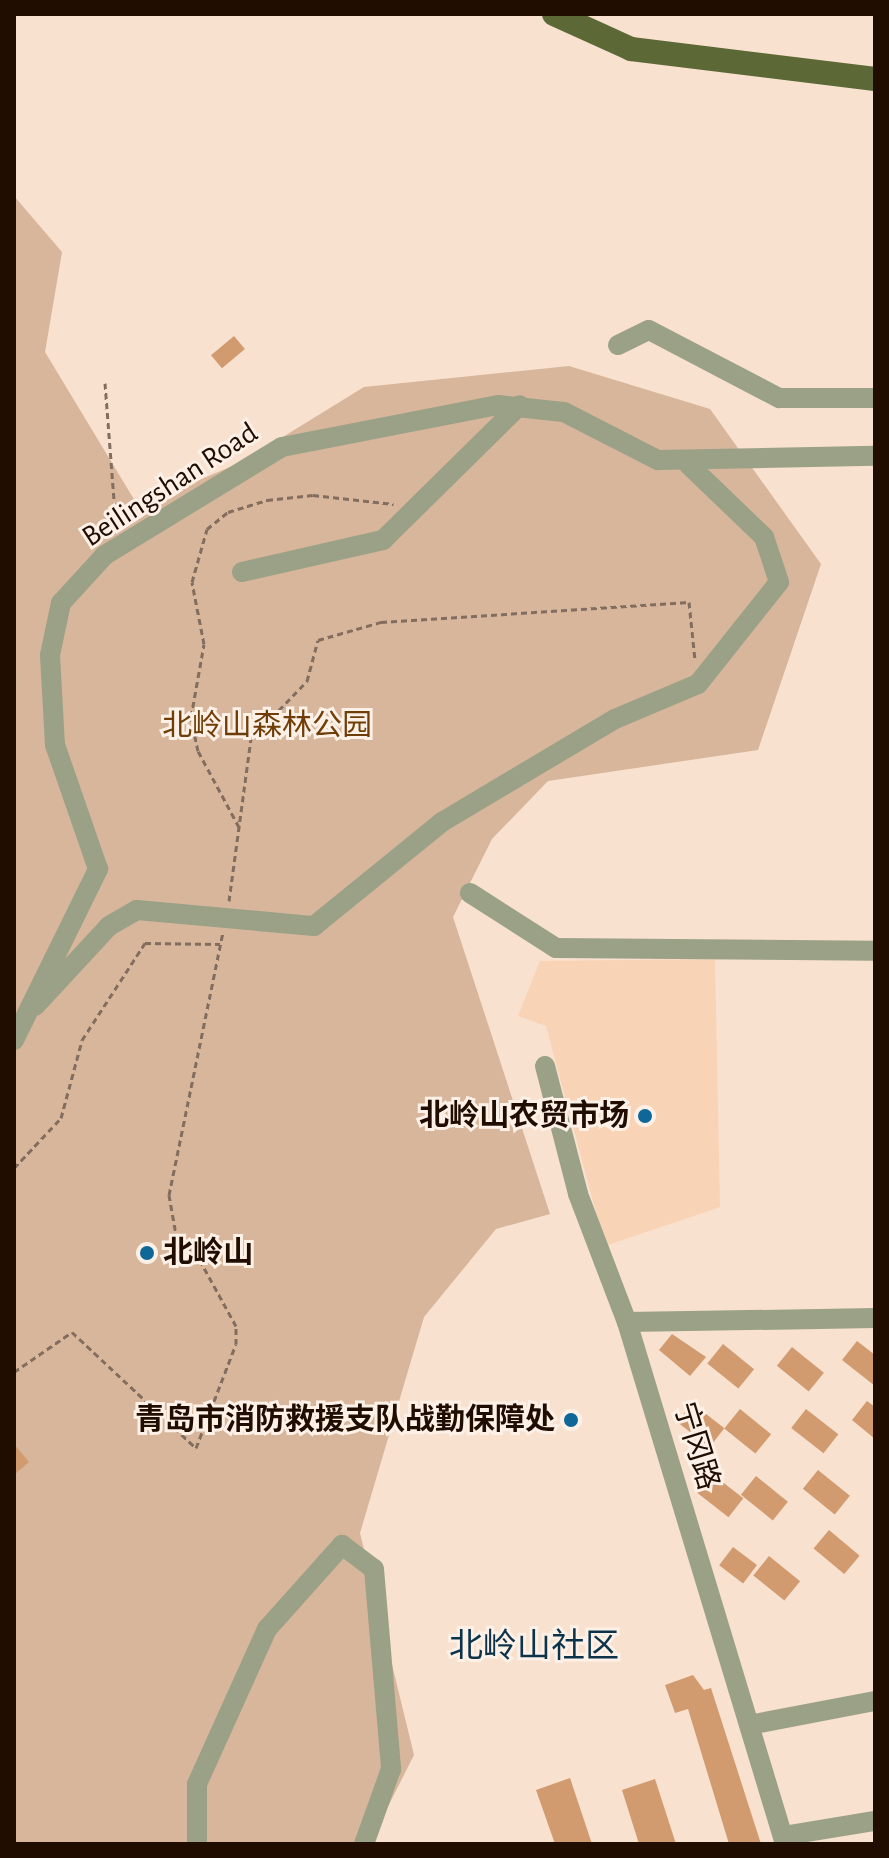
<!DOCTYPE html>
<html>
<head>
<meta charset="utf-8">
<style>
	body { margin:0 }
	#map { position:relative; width:889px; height:1858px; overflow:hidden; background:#f8e1cf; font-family:"Alegreya Sans","Noto Sans SC",sans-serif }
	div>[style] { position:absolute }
	.built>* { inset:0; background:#f9d3b5 }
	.green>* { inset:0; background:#d7b69b }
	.building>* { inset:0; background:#d19b6f; transform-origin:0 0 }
	.path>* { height:3px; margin-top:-1.5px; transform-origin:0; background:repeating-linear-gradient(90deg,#826d5e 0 6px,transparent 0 10px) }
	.minor>* { height:20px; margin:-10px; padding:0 10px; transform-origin:10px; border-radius:10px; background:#9aa186 }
	.major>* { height:24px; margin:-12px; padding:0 12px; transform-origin:12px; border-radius:12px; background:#5c6836 }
	.dots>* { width:22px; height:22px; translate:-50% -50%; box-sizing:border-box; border:4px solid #fcf0e7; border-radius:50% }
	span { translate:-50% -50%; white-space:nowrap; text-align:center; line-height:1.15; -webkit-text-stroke:6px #fcf0e7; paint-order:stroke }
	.street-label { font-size:30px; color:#200d00 }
	.park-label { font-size:30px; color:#6f3d06 }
	.poi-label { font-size:30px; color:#200d00; font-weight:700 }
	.right { translate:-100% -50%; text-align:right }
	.left { translate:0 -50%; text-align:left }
	.quarter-label { font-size:34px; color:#0c334a }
	.frame { position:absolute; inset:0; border:16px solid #200d00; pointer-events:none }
</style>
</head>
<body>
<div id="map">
	<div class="built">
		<i style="clip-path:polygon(715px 959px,720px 1207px,605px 1246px,546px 1026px,518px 1016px,540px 961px)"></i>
	</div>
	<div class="green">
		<i style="clip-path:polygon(14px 196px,62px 252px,45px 352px,138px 506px,244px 461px,364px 387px,569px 366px,710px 409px,821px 564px,758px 750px,548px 781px,492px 839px,453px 917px,550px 1214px,496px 1229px,424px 1317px,360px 1533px,414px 1755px,369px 1844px,14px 1844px)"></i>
	</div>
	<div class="building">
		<i style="left:234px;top:336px;width:17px;height:30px;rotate:50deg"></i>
		<i style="clip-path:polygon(672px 1334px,706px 1357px,690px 1376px,659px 1350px)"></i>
		<i style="clip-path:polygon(857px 1341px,875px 1355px,875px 1386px,842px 1360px)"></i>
		<i style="left:723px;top:1344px;width:40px;height:25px;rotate:39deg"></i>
		<i style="left:792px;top:1347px;width:41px;height:24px;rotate:39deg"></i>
		<i style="clip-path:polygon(867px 1401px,875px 1407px,875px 1439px,852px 1420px)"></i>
		<i style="left:692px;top:1403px;width:41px;height:24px;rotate:38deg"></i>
		<i style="left:740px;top:1409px;width:40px;height:25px;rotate:39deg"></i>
		<i style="left:806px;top:1409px;width:41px;height:24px;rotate:38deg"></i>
		<i style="clip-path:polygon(14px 1444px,29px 1462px,14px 1475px)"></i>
		<i style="left:818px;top:1470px;width:41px;height:24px;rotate:39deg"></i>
		<i style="left:711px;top:1473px;width:41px;height:24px;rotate:38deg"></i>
		<i style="left:756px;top:1476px;width:41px;height:24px;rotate:39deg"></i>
		<i style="left:829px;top:1530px;width:40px;height:24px;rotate:40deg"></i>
		<i style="left:733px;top:1547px;width:30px;height:23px;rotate:37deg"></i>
		<i style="left:769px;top:1556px;width:40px;height:25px;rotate:39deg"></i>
		<i style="clip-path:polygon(693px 1675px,704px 1690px,711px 1688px,761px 1844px,729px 1844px,688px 1709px,675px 1713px,665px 1685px)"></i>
		<i style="clip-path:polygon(570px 1778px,592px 1844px,555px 1844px,536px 1790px)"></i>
		<i style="clip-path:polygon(655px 1779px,676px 1844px,639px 1844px,622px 1790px)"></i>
	</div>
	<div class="path">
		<i style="left:105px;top:383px;width:144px;rotate:85.6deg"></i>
		<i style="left:239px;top:827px;width:86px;rotate:-118.3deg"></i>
		<i style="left:198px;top:751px;width:35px;rotate:-102deg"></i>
		<i style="left:191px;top:717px;width:74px;rotate:-79.9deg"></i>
		<i style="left:204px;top:644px;width:63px;rotate:-101deg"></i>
		<i style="left:192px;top:582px;width:55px;rotate:-74.2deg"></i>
		<i style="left:207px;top:529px;width:27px;rotate:-39deg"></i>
		<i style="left:228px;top:512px;width:41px;rotate:-17.1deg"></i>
		<i style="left:267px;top:500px;width:46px;rotate:-6.2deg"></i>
		<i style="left:313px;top:495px;width:81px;rotate:6.4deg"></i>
		<i style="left:229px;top:901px;width:163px;rotate:-82.3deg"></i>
		<i style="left:251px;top:739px;width:81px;rotate:-46deg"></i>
		<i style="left:307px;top:681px;width:42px;rotate:-75deg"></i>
		<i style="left:318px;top:640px;width:66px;rotate:-15.9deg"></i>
		<i style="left:381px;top:622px;width:309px;rotate:-3.7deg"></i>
		<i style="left:689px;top:602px;width:58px;rotate:84.1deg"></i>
		<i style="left:14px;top:1168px;width:69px;rotate:-46.8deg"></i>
		<i style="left:61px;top:1118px;width:81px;rotate:-74.9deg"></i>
		<i style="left:82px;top:1040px;width:116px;rotate:-57deg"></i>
		<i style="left:145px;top:943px;width:75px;rotate:0.8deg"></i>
		<i style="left:14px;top:1372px;width:70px;rotate:-34.6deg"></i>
		<i style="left:72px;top:1332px;width:170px;rotate:43.1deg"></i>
		<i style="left:196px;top:1448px;width:111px;rotate:-69deg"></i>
		<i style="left:236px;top:1344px;width:18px;rotate:-90deg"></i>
		<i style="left:236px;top:1326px;width:79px;rotate:-118.8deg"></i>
		<i style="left:198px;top:1257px;width:27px;rotate:-141deg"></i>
		<i style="left:177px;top:1240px;width:46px;rotate:-100.1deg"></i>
		<i style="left:169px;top:1195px;width:268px;rotate:-78.4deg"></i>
	</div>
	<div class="minor">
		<i style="left:618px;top:345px;width:34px;rotate:-26deg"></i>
		<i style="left:649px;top:330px;width:147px;rotate:27.6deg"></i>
		<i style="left:779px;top:398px;width:96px"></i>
		<i style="left:242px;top:572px;width:145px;rotate:-12.8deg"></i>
		<i style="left:383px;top:540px;width:192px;rotate:-44.6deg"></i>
		<i style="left:470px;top:893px;width:102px;rotate:32.6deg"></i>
		<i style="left:556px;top:948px;width:319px;rotate:0.5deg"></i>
		<i style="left:35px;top:1006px;width:109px;rotate:-47.2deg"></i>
		<i style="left:109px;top:926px;width:32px;rotate:-30deg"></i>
		<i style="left:137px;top:910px;width:178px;rotate:5.2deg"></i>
		<i style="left:314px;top:926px;width:165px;rotate:-39.1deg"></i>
		<i style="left:442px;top:822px;width:201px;rotate:-30.8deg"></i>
		<i style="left:615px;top:719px;width:90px;rotate:-22.9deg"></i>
		<i style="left:698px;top:684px;width:130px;rotate:-51.5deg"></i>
		<i style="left:779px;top:582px;width:47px;rotate:-108.4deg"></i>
		<i style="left:764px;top:537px;width:105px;rotate:-136.2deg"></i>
		<i style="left:14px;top:1040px;width:191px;rotate:-63.8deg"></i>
		<i style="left:98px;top:869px;width:131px;rotate:-109.1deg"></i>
		<i style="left:55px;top:745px;width:90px;rotate:-93.2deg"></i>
		<i style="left:50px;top:655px;width:53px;rotate:-78.1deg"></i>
		<i style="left:61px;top:603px;width:65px;rotate:-47.5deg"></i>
		<i style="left:105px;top:555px;width:207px;rotate:-31.4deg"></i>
		<i style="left:282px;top:447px;width:220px;rotate:-11deg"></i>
		<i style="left:498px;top:405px;width:66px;rotate:6.1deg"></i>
		<i style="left:564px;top:412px;width:106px;rotate:27.1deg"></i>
		<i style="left:658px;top:460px;width:217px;rotate:-1.1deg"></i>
		<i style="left:545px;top:1066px;width:132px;rotate:75.5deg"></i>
		<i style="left:578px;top:1194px;width:137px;rotate:69.1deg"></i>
		<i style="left:627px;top:1322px;width:545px;rotate:73.16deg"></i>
		<i style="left:627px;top:1322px;width:248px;rotate:-0.9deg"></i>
		<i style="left:749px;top:1725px;width:128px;rotate:-10.8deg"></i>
		<i style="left:783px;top:1836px;width:93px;rotate:-9.3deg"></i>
		<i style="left:197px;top:1844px;width:60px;rotate:-90deg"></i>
		<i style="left:197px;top:1784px;width:170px;rotate:-65.7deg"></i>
		<i style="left:267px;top:1629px;width:113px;rotate:-48.2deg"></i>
		<i style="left:342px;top:1545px;width:40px;rotate:37deg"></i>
		<i style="left:374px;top:1569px;width:201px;rotate:85.1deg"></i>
		<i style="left:391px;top:1769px;width:80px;rotate:109.8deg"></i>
	</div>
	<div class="major">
		<i style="left:554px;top:14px;width:85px;rotate:24.4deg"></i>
		<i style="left:631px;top:49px;width:246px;rotate:7deg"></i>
	</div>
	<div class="dots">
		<i style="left:645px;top:1116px;background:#0f6798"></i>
		<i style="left:147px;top:1253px;background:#0f6798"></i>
		<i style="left:571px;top:1420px;background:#0f6798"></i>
	</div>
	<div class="street-label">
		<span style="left:170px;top:485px;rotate:-33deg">Beilingshan Road</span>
		<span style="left:696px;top:1446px;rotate:73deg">宁冈路</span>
	</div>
	<div class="park-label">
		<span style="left:267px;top:726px">北岭山森林公园</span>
	</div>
	<div class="poi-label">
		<span class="right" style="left:629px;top:1116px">北岭山农贸市场</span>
		<span class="left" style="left:163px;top:1253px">北岭山</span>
		<span class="right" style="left:555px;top:1420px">青岛市消防救援支队战勤保障处</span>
	</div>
	<div class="quarter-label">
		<span style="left:534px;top:1648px">北岭山社区</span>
	</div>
	<div class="frame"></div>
</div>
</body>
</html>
